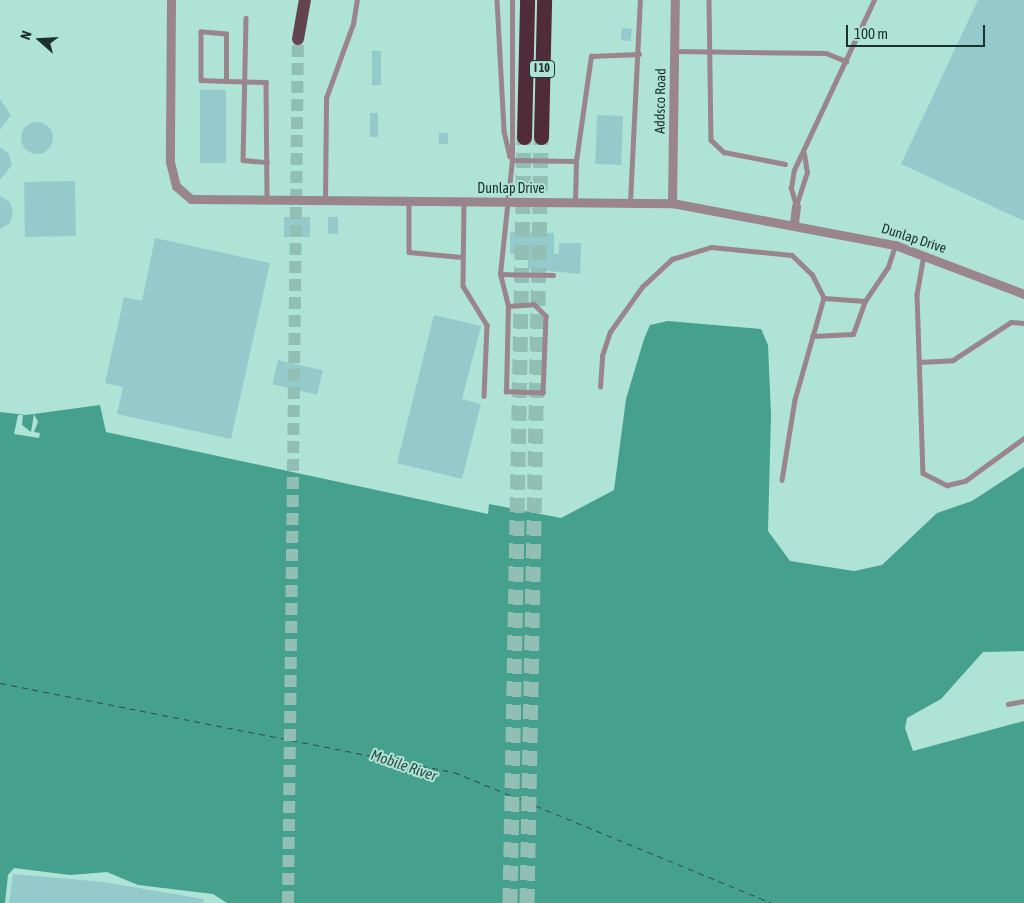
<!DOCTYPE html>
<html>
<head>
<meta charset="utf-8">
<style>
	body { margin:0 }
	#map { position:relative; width:1024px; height:903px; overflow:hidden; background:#afe3d6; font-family:"Asap Condensed",sans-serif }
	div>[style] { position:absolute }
	.water>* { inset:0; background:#45a08e }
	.pier>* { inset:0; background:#afe3d6 }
	.ferry>* { height:1px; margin-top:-0.5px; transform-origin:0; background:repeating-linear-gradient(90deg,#2e4b44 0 6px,transparent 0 11px) }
	.building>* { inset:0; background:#94cacc; transform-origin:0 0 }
	.round { border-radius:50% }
	.primary-tunnel>* { height:12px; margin-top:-6px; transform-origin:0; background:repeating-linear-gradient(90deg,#92bfb4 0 12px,transparent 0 18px) }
	.motorway-tunnel>* { height:15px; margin-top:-7.5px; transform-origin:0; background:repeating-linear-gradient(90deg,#92bfb4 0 15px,transparent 0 23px) }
	.service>* { height:4.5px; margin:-2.25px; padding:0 2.25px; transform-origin:2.25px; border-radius:2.25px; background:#99858b }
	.minor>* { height:9px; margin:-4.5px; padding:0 4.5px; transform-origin:4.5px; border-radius:4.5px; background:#99858b }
	.primary>* { height:12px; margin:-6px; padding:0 6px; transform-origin:6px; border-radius:6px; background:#63434d }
	.motorway>* { height:15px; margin:-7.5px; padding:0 7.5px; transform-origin:7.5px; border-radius:7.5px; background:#502b38 }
	span { translate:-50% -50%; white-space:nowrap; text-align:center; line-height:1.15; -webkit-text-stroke:4px #afe3d6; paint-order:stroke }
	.shield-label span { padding:1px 4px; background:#afe3d6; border:1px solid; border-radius:4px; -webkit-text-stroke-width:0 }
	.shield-label { font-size:12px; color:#1c312c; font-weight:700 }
	.street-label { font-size:14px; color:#1c312c }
	.water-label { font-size:15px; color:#2e4b44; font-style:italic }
	.north { position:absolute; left:15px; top:15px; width:50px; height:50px; -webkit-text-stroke:4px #afe3d6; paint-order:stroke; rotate:289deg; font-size:14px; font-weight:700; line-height:20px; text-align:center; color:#1c312c }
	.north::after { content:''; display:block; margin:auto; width:18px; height:22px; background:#1c312c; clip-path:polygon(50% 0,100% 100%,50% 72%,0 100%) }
	.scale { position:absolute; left:846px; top:25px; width:139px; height:22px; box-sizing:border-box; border:2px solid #1c312c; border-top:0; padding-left:6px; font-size:15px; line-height:18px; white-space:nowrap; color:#1c312c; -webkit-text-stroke:4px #afe3d6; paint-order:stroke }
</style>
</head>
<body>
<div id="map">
	<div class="water">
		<i style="clip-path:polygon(668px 321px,761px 329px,768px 345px,771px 415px,768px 531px,790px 561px,854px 571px,882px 565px,937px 513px,972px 501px,1024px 467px,1024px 651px,983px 652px,941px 699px,907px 718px,905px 728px,913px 751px,1024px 721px,1024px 903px,227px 903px,213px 894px,138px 885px,107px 872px,70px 875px,14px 868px,8px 875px,5px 903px,0 903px,0 412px,26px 415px,100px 405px,106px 432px,488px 514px,489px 504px,561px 518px,614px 490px,626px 399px,644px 339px,650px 325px)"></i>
	</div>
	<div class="pier">
		<i style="clip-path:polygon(34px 414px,38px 422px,34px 432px,40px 433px,39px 438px,14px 434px,18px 415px,23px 415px,22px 425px,31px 432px)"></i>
	</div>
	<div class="ferry">
		<i style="left:0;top:683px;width:463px;rotate:11.1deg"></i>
		<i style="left:454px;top:772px;width:344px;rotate:22.4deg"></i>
	</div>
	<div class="building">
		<i style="clip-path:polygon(978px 0,1024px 0,1024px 221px,901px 164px)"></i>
		<i style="left:622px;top:28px;width:10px;height:12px;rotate:6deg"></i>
		<i style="left:372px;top:51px;width:9px;height:34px"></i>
		<i style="left:200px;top:90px;width:26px;height:73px"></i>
		<i style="clip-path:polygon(0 99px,11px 115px,0 130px)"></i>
		<i style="left:370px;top:113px;width:8px;height:24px"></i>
		<i style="left:597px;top:115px;width:26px;height:49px;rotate:2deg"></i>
		<i class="round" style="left:21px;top:122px;width:32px;height:32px"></i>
		<i style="left:439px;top:133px;width:9px;height:11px"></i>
		<i style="clip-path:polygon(0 147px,9px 154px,12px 165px,0 180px)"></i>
		<i style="left:75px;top:181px;width:55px;height:51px;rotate:89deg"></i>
		<i style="clip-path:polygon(0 196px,10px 202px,13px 212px,10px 223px,0 229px)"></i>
		<i style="left:284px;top:217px;width:26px;height:20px"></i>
		<i style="left:328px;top:217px;width:10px;height:17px"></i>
		<i style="clip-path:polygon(510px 232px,554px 233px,554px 254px,559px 254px,559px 243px,581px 243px,580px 274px,528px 269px,528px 254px,510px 254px)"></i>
		<i style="clip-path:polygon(155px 238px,270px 263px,231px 439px,117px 414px,123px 387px,105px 383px,124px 297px,142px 301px)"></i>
		<i style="clip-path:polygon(434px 315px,481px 326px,462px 399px,481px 404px,462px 479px,397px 463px)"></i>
		<i style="left:278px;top:360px;width:46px;height:25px;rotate:13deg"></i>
		<i style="clip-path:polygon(13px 874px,103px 882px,204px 899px,203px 903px,9px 903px)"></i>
	</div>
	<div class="primary-tunnel">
		<i style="left:288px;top:903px;width:864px;rotate:-89.34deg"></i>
	</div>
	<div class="motorway-tunnel">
		<i style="left:510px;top:903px;width:766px;rotate:-88.95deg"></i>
		<i style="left:527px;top:903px;width:766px;rotate:-88.95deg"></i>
	</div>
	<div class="service">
		<i style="left:497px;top:0;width:131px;rotate:86.9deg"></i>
		<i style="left:504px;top:131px;width:26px;rotate:77deg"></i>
		<i style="left:709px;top:0;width:140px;rotate:89.2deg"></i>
		<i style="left:711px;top:140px;width:18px;rotate:43deg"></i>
		<i style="left:724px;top:152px;width:62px;rotate:11.1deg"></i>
		<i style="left:246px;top:18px;width:142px;rotate:91.2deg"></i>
		<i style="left:243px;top:160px;width:24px;rotate:5deg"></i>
		<i style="left:675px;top:51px;width:151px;rotate:0.8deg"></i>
		<i style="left:826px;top:53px;width:22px;rotate:22deg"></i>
		<i style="left:226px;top:81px;width:47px;rotate:-90deg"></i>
		<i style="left:226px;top:34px;width:25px;rotate:-175deg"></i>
		<i style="left:201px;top:32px;width:48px;rotate:90deg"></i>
		<i style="left:201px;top:80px;width:25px;rotate:2deg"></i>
		<i style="left:226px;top:81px;width:40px;rotate:1.4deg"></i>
		<i style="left:266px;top:82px;width:118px;rotate:89.5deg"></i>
		<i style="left:512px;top:160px;width:64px;rotate:0.9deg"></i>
		<i style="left:325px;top:200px;width:102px;rotate:-89.4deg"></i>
		<i style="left:326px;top:98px;width:79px;rotate:-70deg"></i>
		<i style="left:353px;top:24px;width:24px;rotate:-81deg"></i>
		<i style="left:409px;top:201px;width:51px;rotate:90deg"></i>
		<i style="left:409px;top:252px;width:52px;rotate:5.5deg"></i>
		<i style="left:464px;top:202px;width:84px;rotate:90.7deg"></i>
		<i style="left:463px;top:286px;width:46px;rotate:58.4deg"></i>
		<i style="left:487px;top:325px;width:71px;rotate:92.4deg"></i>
		<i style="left:575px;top:202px;width:41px;rotate:-88.6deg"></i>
		<i style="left:576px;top:161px;width:106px;rotate:-81.9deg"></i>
		<i style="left:591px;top:56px;width:48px;rotate:-2.4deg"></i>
		<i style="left:630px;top:202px;width:202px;rotate:-87.2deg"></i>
		<i style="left:796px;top:206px;width:19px;rotate:-106deg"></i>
		<i style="left:791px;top:188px;width:18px;rotate:-81deg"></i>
		<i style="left:794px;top:170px;width:188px;rotate:-64.8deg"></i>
		<i style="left:796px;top:206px;width:35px;rotate:-72deg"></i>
		<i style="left:807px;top:173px;width:19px;rotate:-99deg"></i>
		<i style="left:924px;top:255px;width:40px;rotate:100deg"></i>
		<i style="left:917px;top:294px;width:179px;rotate:88.1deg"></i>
		<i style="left:923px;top:473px;width:27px;rotate:27deg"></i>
		<i style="left:947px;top:485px;width:18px;rotate:-13deg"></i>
		<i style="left:965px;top:481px;width:73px;rotate:-36.1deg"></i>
		<i style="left:500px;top:274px;width:53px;rotate:1.1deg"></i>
		<i style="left:824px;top:298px;width:41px;rotate:4.2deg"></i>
		<i style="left:865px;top:301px;width:41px;rotate:-55.9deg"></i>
		<i style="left:888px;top:267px;width:23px;rotate:-72deg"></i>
		<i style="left:534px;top:304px;width:17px;rotate:45deg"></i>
		<i style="left:546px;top:316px;width:77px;rotate:92.2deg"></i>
		<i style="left:543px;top:393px;width:37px;rotate:-178deg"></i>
		<i style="left:506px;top:392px;width:86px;rotate:-88.7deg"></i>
		<i style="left:508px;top:306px;width:26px;rotate:-4deg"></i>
		<i style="left:508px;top:306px;width:33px;rotate:-104deg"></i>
		<i style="left:500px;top:274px;width:115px;rotate:-84deg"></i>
		<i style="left:512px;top:160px;width:160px;rotate:-90deg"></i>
		<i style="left:812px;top:336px;width:41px;rotate:-2.8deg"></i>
		<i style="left:853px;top:334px;width:35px;rotate:-70deg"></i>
		<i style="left:919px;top:362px;width:34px;rotate:-3deg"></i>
		<i style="left:953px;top:360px;width:69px;rotate:-33.2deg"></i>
		<i style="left:1011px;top:322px;width:13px;rotate:4deg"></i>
		<i style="left:600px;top:387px;width:31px;rotate:-86deg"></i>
		<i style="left:602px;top:356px;width:25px;rotate:-72deg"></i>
		<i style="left:610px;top:332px;width:55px;rotate:-54.6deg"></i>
		<i style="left:642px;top:287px;width:41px;rotate:-43deg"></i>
		<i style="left:672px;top:259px;width:41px;rotate:-17.1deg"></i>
		<i style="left:711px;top:247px;width:81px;rotate:5.6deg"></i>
		<i style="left:792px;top:255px;width:28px;rotate:44deg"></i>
		<i style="left:812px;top:274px;width:27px;rotate:63deg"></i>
		<i style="left:824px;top:298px;width:106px;rotate:105.9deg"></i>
		<i style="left:795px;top:400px;width:81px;rotate:99.2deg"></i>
		<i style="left:1008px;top:704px;width:16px;rotate:-11deg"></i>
	</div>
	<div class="minor">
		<i style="left:171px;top:0;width:162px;rotate:90.4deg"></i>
		<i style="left:170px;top:162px;width:25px;rotate:76deg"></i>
		<i style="left:176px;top:186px;width:20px;rotate:41deg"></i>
		<i style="left:191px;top:199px;width:481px;rotate:0.5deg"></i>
		<i style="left:672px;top:203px;width:227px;rotate:10.7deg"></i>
		<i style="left:895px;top:245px;width:138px;rotate:20.8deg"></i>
		<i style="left:672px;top:203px;width:203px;rotate:-89.2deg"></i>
		<i style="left:794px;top:223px;width:17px;rotate:-83deg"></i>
	</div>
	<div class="primary">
		<i style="left:298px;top:39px;width:40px;rotate:-80deg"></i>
	</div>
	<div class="motorway">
		<i style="left:524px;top:137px;width:137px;rotate:-88.7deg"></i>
		<i style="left:541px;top:137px;width:137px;rotate:-88.7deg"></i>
	</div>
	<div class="shield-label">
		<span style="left:542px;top:69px">I 10</span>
	</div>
	<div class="street-label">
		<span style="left:660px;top:101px;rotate:-89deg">Addsco Road</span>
		<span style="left:511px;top:188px">Dunlap Drive</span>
		<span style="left:914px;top:238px;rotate:18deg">Dunlap Drive</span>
	</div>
	<div class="water-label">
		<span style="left:404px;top:765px;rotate:19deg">Mobile River</span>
	</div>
	<div class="north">N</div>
	<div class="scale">100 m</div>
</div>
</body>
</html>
